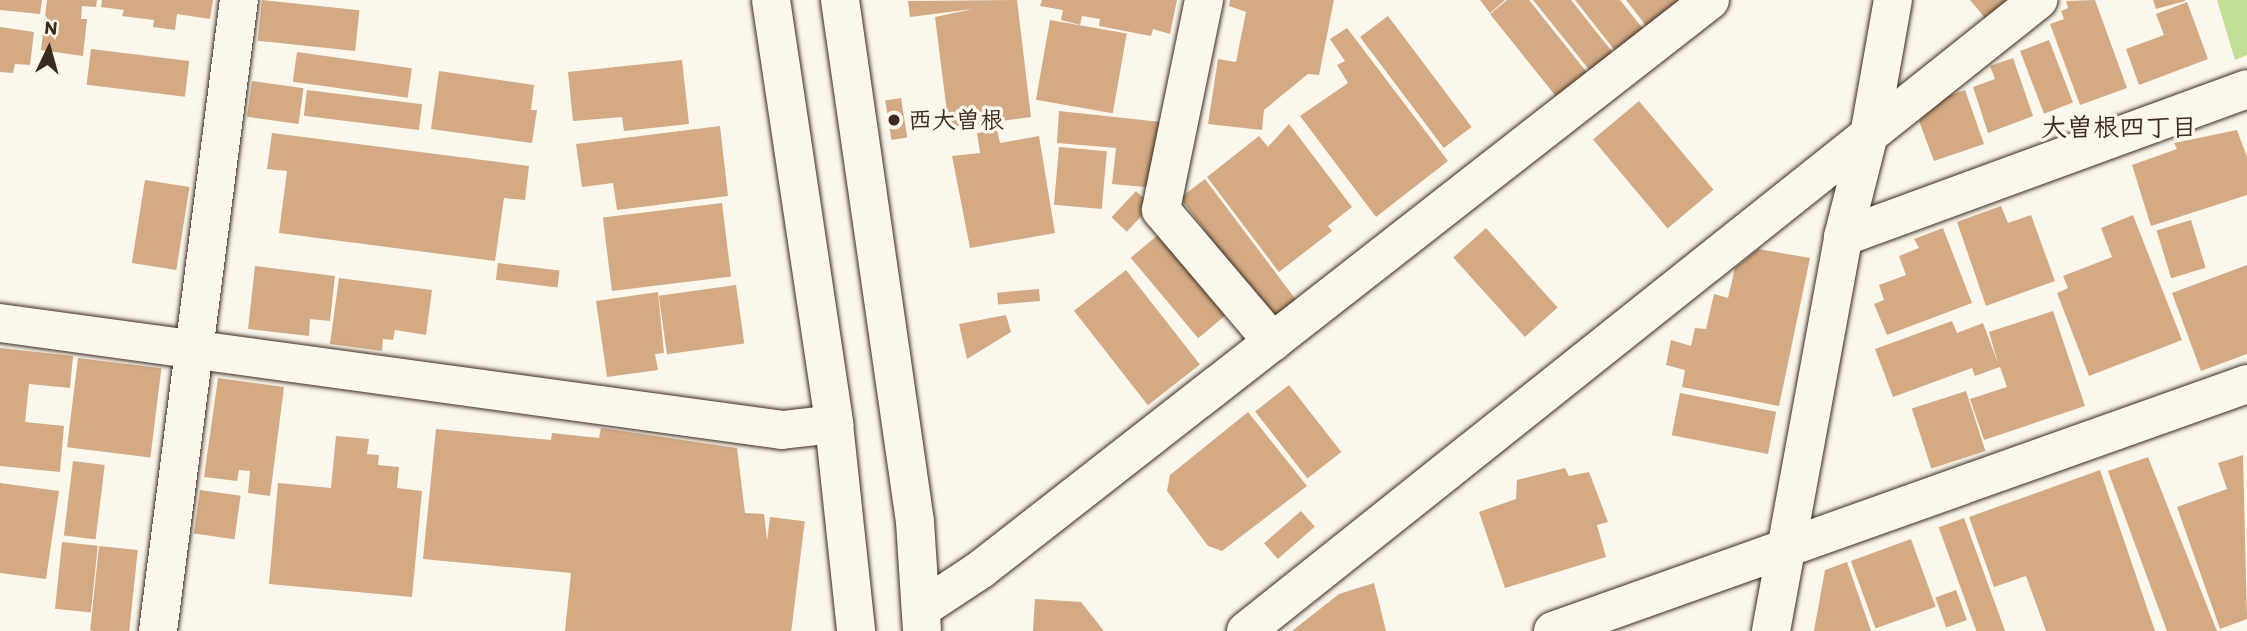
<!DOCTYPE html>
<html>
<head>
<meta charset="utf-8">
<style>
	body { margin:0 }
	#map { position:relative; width:2247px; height:631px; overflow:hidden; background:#fbf7ec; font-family:Itim,"Klee One",sans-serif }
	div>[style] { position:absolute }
	.green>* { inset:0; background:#c3de95 }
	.building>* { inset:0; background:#d3aa84; transform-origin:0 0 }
	.roads { filter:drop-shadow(0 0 2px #3b2a1e) drop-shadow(0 0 2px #3b2a1e) }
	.minor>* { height:38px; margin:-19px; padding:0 19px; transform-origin:19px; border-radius:19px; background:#fbf7ec }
	.dots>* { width:19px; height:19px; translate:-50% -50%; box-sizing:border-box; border:4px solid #fbf7ec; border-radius:50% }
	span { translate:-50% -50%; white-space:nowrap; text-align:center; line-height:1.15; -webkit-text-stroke:7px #fbf7ec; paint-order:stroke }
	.poi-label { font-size:24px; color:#3b2a1e; font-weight:700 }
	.left { translate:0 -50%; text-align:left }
	.neighbourhood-label { font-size:26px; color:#3b2a1e; font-weight:700 }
	.north { position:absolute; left:14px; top:14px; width:70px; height:70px; -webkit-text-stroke:5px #fbf7ec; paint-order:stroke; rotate:5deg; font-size:19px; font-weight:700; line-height:28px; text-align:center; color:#3b2a1e }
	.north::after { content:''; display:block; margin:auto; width:24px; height:32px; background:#3b2a1e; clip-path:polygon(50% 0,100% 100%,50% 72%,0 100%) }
</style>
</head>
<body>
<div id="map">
	<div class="green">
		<i style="clip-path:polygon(2217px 0,2247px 0,2247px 55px,2235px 60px)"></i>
	</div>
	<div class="building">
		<i style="clip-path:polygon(0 0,42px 0,40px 14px,0 10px)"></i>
		<i style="clip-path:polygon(47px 0,97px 0,96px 7px,82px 6px,81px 19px,87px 19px,83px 56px,41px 50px)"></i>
		<i style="clip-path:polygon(102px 0,213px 0,210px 19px,177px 14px,175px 30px,153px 27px,154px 20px,122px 16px,124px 10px,101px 7px)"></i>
		<i style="left:262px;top:0;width:98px;height:41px;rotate:6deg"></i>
		<i style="clip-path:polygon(1017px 0,1031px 117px,949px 128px,935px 17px,973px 9px,910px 17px,908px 1px)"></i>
		<i style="clip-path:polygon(1042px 0,1177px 0,1170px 34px,1153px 29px,1151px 36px,1099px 26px,1100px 19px,1082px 16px,1080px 25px,1061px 20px,1063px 10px,1040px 6px)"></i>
		<i style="clip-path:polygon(1230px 0,1334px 0,1319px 75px,1308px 74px,1264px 110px,1262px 130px,1208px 124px,1218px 59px,1236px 62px,1246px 12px,1229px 6px)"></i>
		<i style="clip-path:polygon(1480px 0,1505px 0,1490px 13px)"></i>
		<i style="clip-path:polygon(1507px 0,1529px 0,1589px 75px,1558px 99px,1490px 14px)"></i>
		<i style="clip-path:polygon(1533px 0,1571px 0,1614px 54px,1591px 72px)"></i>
		<i style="clip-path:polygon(1575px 0,1620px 0,1644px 30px,1616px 52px)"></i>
		<i style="clip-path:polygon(1626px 0,1683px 0,1647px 27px)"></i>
		<i style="clip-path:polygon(1970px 0,2007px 0,1985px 18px)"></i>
		<i style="clip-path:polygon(2095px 0,2127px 88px,2080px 105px,2050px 24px,2064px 19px,2061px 11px,2068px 8px,2066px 1px)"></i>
		<i style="clip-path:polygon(2153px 0,2185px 0,2185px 1px,2156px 9px)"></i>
		<i style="clip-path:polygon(2187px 2px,2208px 59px,2139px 85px,2126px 49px,2164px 35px,2156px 14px)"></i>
		<i style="left:1388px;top:16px;width:139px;height:35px;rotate:53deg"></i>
		<i style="left:1050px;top:20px;width:78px;height:81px;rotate:10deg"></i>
		<i style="clip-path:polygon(0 27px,34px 32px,30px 65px,15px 64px,13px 73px,0 72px)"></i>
		<i style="clip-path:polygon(1347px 28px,1448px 161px,1376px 217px,1300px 116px,1348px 83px,1337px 65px,1345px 61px,1330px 39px)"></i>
		<i style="left:2049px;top:40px;width:67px;height:31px;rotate:69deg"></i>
		<i style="left:91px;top:49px;width:99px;height:36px;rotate:7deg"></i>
		<i style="left:297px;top:52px;width:116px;height:30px;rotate:8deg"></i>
		<i style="clip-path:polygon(2013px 58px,2033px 116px,1988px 133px,1973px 87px,1995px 79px,1990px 66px)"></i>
		<i style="clip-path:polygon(682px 60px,689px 124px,624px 131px,622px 117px,573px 121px,568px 72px)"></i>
		<i style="clip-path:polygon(439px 71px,534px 85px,531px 110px,537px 110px,532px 143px,431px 129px)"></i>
		<i style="left:252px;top:81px;width:52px;height:36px;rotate:8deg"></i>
		<i style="left:307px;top:90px;width:116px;height:26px;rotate:7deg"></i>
		<i style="clip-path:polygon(1965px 90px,1984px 144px,1934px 161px,1919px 121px,1948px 96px)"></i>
		<i style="left:901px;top:98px;width:40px;height:16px;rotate:81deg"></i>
		<i style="left:1639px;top:101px;width:116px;height:60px;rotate:50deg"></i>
		<i style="clip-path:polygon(1059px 111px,1161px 122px,1156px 188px,1112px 184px,1116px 148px,1057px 143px)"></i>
		<i style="clip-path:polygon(1289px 124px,1352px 207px,1328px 226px,1332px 231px,1279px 272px,1207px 177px,1259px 136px,1268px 147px)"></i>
		<i style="clip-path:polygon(720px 126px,728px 196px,617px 210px,613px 183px,582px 187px,576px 144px)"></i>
		<i style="clip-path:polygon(997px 130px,1000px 143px,1039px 136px,1055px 233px,970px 248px,952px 156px,980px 153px,977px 133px)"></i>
		<i style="clip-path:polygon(2237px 130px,2247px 157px,2247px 195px,2151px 226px,2132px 165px,2177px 149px,2174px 143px)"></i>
		<i style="clip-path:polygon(272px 133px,529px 166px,525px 200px,504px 198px,495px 261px,279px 233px,287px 171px,267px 169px)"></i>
		<i style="left:1059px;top:147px;width:48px;height:58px;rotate:5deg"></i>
		<i style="left:1205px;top:179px;width:153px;height:31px;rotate:53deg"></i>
		<i style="left:145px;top:180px;width:45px;height:84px;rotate:9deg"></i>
		<i style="left:1136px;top:191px;width:21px;height:36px;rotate:43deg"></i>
		<i style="left:722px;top:203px;width:74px;height:120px;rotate:83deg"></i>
		<i style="clip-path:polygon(2001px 206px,2008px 223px,2031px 215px,2055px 281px,1986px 306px,1957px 222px)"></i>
		<i style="clip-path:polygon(2133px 215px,2182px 340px,2089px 376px,2057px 293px,2068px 288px,2063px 276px,2112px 257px,2101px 228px)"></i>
		<i style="left:2191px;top:220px;width:50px;height:36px;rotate:73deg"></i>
		<i style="left:1486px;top:228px;width:107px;height:44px;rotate:48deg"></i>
		<i style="clip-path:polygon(1943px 228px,1972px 303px,1887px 335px,1874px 304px,1884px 300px,1879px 285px,1906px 275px,1899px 256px,1919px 248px,1914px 239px)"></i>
		<i style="left:1159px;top:234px;width:105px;height:37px;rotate:50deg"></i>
		<i style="clip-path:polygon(1758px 249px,1810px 258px,1779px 406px,1682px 387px,1685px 370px,1666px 365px,1671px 340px,1691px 346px,1695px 328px,1706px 329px,1714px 294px,1728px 298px,1735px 268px)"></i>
		<i style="left:498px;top:263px;width:62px;height:17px;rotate:7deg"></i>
		<i style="clip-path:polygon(2247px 265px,2247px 354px,2201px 371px,2172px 293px)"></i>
		<i style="clip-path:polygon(255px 266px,335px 276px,330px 321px,310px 319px,309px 336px,248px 329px)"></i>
		<i style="left:1126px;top:270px;width:120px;height:66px;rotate:52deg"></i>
		<i style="clip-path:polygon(339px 278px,432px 290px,426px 335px,395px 330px,393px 340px,383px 339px,382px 351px,330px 344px)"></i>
		<i style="left:736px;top:285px;width:59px;height:78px;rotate:82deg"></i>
		<i style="left:1039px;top:289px;width:12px;height:42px;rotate:85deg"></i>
		<i style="clip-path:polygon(658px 292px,664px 353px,655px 354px,658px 370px,607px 377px,596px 301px)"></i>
		<i style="clip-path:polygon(2053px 311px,2085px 406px,1984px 440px,1970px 399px,2007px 387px,2000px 367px,1975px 376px,1972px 368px,1893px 397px,1875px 349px,1952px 321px,1957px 333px,1983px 323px,1998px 363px,1989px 332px)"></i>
		<i style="clip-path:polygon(1006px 315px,1011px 332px,967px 359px,959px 324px)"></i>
		<i style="clip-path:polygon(0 348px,73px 356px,70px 388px,29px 384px,25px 422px,64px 426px,60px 472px,0 466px)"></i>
		<i style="left:78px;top:358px;width:84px;height:90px;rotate:7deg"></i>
		<i style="clip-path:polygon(218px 378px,284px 387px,270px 496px,248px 493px,250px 471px,239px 470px,237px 481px,204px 477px)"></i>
		<i style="left:1289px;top:385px;width:85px;height:43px;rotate:52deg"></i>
		<i style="left:1966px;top:391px;width:63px;height:57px;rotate:72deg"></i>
		<i style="left:1680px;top:393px;width:98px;height:43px;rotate:11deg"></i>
		<i style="clip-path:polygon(1248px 412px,1307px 486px,1222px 551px,1208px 546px,1167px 491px,1170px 475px)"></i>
		<i style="clip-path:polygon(601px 428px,737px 448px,745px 513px,764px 514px,778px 631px,565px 631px,571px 573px,423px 559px,436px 429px,551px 440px,552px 433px,599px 438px)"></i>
		<i style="clip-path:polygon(336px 436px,369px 439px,367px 454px,379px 455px,378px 465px,399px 467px,397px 488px,422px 491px,412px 597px,269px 584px,278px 483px,331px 488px)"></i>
		<i style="clip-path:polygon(2243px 455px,2247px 619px,2220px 629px,2177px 507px,2227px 489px,2218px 463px)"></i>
		<i style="clip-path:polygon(2148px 457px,2217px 631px,2167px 631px,2108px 471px)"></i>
		<i style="left:73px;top:461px;width:32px;height:75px;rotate:7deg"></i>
		<i style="clip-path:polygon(1565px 468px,1569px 476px,1589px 472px,1608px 522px,1597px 525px,1606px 557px,1505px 588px,1479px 512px,1516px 499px,1517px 480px)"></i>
		<i style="clip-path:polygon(2100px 470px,2117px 520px,2155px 631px,2046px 631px,2026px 576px,1994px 587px,1969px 517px)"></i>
		<i style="clip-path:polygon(0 483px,59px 491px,46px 579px,0 573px)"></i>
		<i style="left:200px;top:490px;width:41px;height:44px;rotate:8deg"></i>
		<i style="left:1301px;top:511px;width:21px;height:49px;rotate:49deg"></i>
		<i style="left:770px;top:517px;width:35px;height:115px;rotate:7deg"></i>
		<i style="left:1964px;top:518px;width:120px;height:27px;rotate:70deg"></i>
		<i style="left:1911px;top:539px;width:72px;height:64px;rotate:70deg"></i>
		<i style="left:62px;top:542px;width:36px;height:67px;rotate:6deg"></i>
		<i style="left:99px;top:546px;width:39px;height:85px;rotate:6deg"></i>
		<i style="clip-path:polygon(1847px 562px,1871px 631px,1814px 631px,1825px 570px)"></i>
		<i style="clip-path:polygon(1374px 583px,1386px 631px,1292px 631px,1339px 594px)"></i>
		<i style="left:1956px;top:590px;width:32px;height:22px;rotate:70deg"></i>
		<i style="clip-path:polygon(1035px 599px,1081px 602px,1104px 631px,1033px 631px)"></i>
	</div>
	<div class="roads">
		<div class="minor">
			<i style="left:771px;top:0;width:429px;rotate:81.5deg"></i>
			<i style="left:834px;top:424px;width:208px;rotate:83.9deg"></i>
			<i style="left:840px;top:0;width:527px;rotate:81.82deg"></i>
			<i style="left:915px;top:522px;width:107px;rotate:86.3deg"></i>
			<i style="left:1204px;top:0;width:214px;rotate:101.6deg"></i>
			<i style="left:1161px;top:210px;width:173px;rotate:49.7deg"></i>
			<i style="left:1843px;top:237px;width:430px;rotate:-20.1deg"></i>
			<i style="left:0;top:323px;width:789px;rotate:7.79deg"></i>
			<i style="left:782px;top:430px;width:52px;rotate:-6.6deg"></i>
			<i style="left:921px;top:609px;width:71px;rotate:-33.5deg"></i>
			<i style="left:980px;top:570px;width:926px;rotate:-37.98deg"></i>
			<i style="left:158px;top:631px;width:636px;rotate:-82.69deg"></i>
			<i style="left:1246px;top:631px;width:1013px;rotate:-38.54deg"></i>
			<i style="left:1553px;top:631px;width:737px;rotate:-19.59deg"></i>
			<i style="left:1771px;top:631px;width:401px;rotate:-79.6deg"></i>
			<i style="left:1843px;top:237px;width:110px;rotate:-75.8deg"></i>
			<i style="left:1870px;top:130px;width:132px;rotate:-80deg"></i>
		</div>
	</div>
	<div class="dots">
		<i style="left:894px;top:120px;background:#3b2a1e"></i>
	</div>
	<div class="poi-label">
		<span class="left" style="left:908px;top:120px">西大曽根</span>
	</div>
	<div class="neighbourhood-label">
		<span style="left:2119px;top:128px">大曽根四丁目</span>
	</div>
	<div class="north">N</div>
</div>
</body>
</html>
